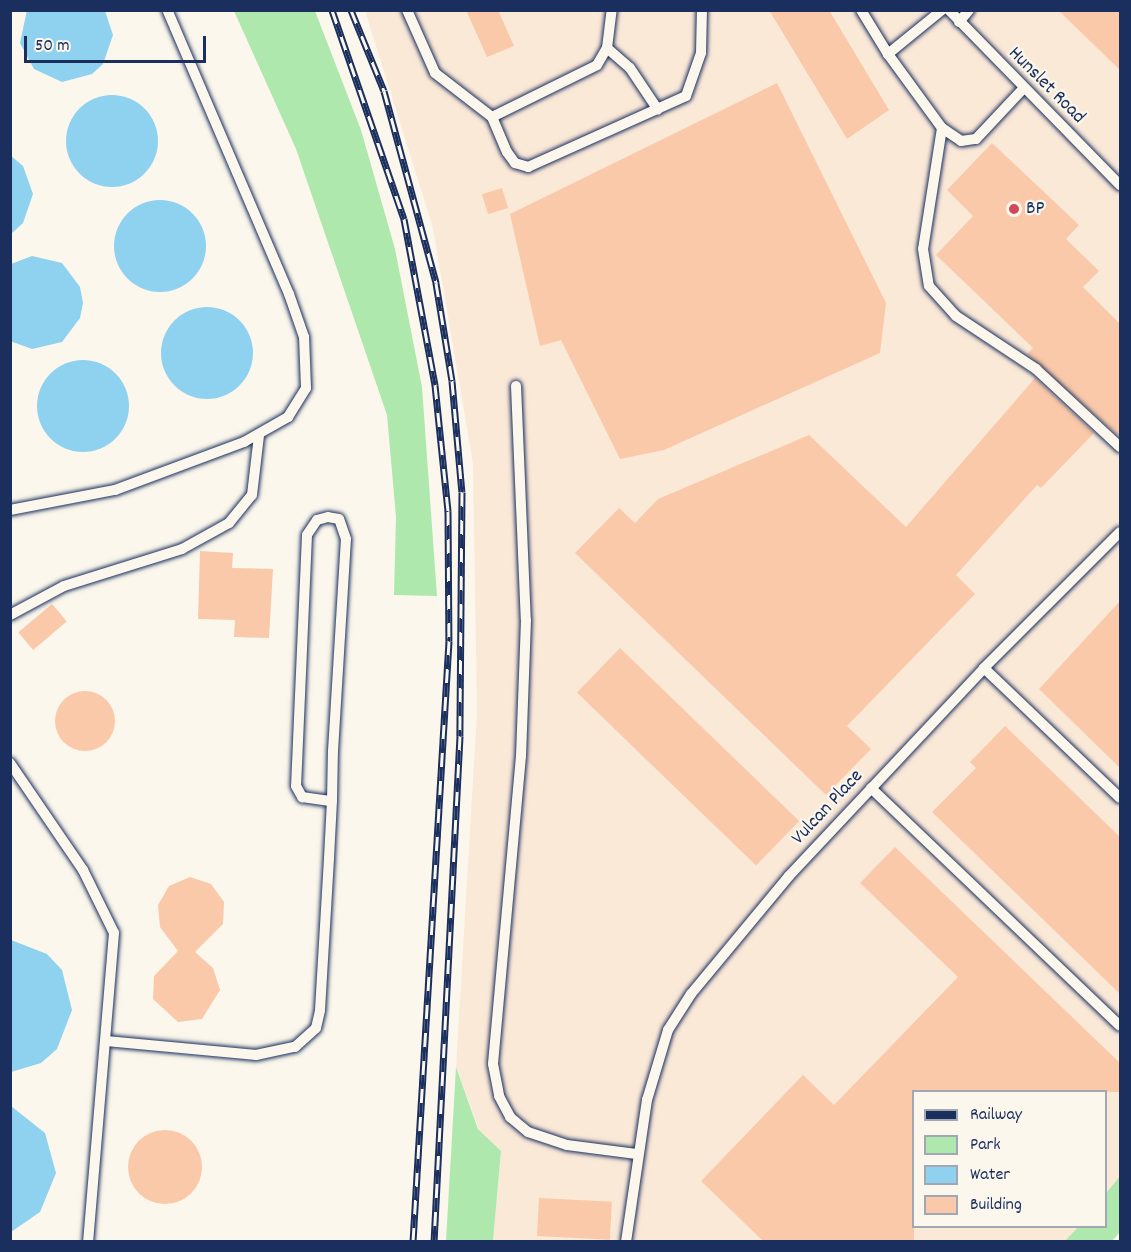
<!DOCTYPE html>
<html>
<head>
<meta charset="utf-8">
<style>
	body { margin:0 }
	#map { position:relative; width:1131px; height:1252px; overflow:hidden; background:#fbf7ec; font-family:Dekko,sans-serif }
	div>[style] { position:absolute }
	.built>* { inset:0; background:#fbe9d8 }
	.green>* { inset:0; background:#aee8ad }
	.water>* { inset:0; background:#8ed2f0 }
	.round { border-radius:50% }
	.building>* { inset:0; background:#fac9a9; transform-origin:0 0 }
	.roads { filter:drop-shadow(0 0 2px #1b2f5e) drop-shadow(0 0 2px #1b2f5e) }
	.service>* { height:10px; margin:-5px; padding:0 5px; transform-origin:5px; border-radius:5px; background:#fbf7ec }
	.rail>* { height:7px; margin-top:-3.5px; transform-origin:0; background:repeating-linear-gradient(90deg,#fbf7ec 0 14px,#1b2f5e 0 28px); box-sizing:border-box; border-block:2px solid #1b2f5e }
	.dots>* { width:16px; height:16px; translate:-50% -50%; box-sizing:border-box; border:3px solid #fbf7ec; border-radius:50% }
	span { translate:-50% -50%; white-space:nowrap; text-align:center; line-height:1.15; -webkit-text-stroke:4.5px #fbf7ec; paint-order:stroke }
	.street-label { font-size:20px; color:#1b2f5e }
	.poi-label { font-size:20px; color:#1b2f5e }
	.left { translate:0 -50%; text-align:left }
	.frame { position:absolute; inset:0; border:12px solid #1b2f5e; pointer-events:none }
	.legend { position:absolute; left:912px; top:1090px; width:195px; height:138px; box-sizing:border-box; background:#fbf7ec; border:2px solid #a1a7b3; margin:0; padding:8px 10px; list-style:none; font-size:18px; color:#1b2f5e }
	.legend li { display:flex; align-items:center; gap:12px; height:30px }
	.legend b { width:30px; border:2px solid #a1a7b3 }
	.scale { position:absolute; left:24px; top:36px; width:182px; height:27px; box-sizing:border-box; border:3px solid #1b2f5e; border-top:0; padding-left:8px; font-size:18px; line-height:21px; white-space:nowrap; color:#1b2f5e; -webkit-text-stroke:4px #fbf7ec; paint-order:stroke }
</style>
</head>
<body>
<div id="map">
	<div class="built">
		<i style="clip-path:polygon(365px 11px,1120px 11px,1120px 1176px,1106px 1193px,1106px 1092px,914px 1092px,914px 1226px,1078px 1227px,1065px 1241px,493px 1241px,501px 1152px,479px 1129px,456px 1067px,477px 712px,473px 464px,433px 228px)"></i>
	</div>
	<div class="green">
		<i style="clip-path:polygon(234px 11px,315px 11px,361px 130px,395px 249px,422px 387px,437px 596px,394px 595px,396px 517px,387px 415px,296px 149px)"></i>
		<i style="clip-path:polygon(456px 1067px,478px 1129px,501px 1151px,493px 1241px,446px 1241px)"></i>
		<i style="clip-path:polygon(1120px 1176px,1120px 1232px,1112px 1241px,1065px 1241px,1078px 1227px,1106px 1226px,1106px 1193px)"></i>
	</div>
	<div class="water">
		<i style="clip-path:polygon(27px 10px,105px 11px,113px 35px,103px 64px,92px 74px,62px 82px,34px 69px,20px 43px)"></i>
		<i class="round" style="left:66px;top:95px;width:92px;height:92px"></i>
		<i style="clip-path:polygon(10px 155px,23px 166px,33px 194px,23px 223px,11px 234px)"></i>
		<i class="round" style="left:114px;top:200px;width:92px;height:92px"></i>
		<i style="clip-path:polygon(32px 256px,62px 263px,80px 287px,83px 303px,80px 318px,62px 342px,32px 349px,10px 341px,11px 264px)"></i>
		<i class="round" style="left:161px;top:307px;width:92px;height:92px"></i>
		<i class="round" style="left:37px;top:360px;width:92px;height:92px"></i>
		<i style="clip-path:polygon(11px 940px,47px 954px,62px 970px,72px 1010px,57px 1049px,41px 1063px,11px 1072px)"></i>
		<i style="clip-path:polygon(11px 1106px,45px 1133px,56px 1173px,40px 1212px,11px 1232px)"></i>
	</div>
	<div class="building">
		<i style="clip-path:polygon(466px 10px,498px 10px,514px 46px,487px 57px)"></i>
		<i style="clip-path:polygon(769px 10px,829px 10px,889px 110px,847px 139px)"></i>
		<i style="clip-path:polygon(1058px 10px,1120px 10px,1120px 70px)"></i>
		<i style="clip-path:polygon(777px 83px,886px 303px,880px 353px,664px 450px,620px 459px,561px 340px,540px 346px,510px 214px)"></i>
		<i style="clip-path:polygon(992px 143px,1079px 225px,1066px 239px,1099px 271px,1083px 287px,1120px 324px,1120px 437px,1027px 354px,1033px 348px,936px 255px,973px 216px,947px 190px)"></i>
		<i style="left:502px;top:188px;width:21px;height:21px;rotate:73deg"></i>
		<i style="clip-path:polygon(1035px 378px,1094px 433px,1041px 488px,1037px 485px,956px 575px,975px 594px,847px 726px,871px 749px,826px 795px,575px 553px,619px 508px,635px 523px,658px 499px,809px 435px,906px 527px)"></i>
		<i style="clip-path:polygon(200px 551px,233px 553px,232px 568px,273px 569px,269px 638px,234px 637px,235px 620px,198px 619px)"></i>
		<i style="clip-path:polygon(1120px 601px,1120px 768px,1039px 689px)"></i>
		<i style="left:52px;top:604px;width:23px;height:44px;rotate:50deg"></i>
		<i style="left:620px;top:648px;width:249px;height:62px;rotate:44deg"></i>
		<i class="round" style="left:55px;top:691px;width:60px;height:60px"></i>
		<i style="clip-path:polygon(1005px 726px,1120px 837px,1120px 994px,932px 812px,976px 768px,970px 762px)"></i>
		<i style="clip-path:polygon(895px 847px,1120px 1063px,1120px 1092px,914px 1092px,914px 1242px,764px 1242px,701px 1181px,803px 1075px,834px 1105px,958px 977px,860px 883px)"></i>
		<i style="clip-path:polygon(190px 877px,211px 884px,224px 902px,223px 924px,195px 952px,213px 968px,220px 990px,202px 1019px,178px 1022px,153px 999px,154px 976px,178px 951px,160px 927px,158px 905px,169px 886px)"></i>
		<i class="round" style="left:128px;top:1130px;width:74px;height:74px"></i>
		<i style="left:539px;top:1198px;width:73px;height:38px;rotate:3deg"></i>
	</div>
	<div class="roads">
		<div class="service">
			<i style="left:407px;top:10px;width:69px;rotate:66deg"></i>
			<i style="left:435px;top:73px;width:72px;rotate:37.7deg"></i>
			<i style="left:492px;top:117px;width:38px;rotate:67deg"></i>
			<i style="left:507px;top:152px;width:14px;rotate:54deg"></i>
			<i style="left:515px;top:163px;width:14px;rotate:17deg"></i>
			<i style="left:528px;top:167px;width:173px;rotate:-24.2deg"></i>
			<i style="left:686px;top:96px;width:46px;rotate:-70.8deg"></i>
			<i style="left:701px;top:53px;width:43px;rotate:-88.7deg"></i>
			<i style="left:861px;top:10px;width:52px;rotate:58.5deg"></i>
			<i style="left:942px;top:10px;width:70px;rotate:140.8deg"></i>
			<i style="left:888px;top:54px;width:92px;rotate:53.9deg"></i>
			<i style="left:942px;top:128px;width:122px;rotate:98.9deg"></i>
			<i style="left:923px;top:249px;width:37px;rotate:81deg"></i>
			<i style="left:929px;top:286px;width:40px;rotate:48deg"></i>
			<i style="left:956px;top:316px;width:96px;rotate:33.5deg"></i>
			<i style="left:1036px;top:369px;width:115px;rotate:42.9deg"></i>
			<i style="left:949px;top:10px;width:245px;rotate:45.7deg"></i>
			<i style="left:959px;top:22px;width:16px;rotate:-50deg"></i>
			<i style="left:607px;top:48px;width:30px;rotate:41deg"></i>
			<i style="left:630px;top:68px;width:50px;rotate:56.3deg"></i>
			<i style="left:492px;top:117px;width:117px;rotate:-26.3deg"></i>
			<i style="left:597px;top:65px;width:20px;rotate:-60deg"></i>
			<i style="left:607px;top:48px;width:38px;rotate:-83deg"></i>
			<i style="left:942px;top:128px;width:23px;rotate:34deg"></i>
			<i style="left:961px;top:141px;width:15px;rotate:-8deg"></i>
			<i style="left:976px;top:139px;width:69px;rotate:-46.8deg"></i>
			<i style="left:516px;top:386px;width:234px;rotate:87.6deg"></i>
			<i style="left:526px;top:620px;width:136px;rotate:92.1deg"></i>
			<i style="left:521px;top:756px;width:309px;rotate:95.2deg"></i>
			<i style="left:493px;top:1064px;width:33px;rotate:79deg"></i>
			<i style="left:499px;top:1096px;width:24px;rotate:62deg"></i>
			<i style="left:510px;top:1117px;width:23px;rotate:40deg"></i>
			<i style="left:528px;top:1132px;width:41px;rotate:18.4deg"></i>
			<i style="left:567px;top:1145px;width:70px;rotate:7.4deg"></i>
			<i style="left:10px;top:510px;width:107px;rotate:-10.8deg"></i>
			<i style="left:115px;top:490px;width:138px;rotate:-20.4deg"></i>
			<i style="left:244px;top:442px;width:51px;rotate:-29.6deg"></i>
			<i style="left:288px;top:417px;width:34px;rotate:-58deg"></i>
			<i style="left:306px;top:388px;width:51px;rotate:-92.2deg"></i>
			<i style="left:304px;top:337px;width:46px;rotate:-109.2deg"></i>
			<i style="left:289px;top:294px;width:309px;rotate:-113.2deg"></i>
			<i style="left:10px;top:615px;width:61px;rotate:-28.2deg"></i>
			<i style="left:64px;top:586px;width:124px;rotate:-17.4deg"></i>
			<i style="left:182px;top:549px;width:54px;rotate:-29deg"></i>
			<i style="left:229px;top:523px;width:36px;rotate:-51deg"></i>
			<i style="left:252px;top:495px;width:60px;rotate:-83.3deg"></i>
			<i style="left:984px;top:668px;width:188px;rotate:43.7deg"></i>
			<i style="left:10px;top:763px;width:130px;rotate:55.7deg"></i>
			<i style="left:83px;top:870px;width:70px;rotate:63.8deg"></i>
			<i style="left:114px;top:933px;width:310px;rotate:94.8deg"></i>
			<i style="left:871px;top:788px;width:344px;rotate:43.7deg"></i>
			<i style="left:106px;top:1041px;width:151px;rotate:5.3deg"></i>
			<i style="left:256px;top:1055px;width:40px;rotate:-12deg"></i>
			<i style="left:295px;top:1047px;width:28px;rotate:-42deg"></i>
			<i style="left:316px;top:1028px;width:18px;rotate:-77deg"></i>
			<i style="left:320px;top:1010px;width:152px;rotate:-86.6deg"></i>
			<i style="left:329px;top:858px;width:57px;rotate:-87deg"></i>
			<i style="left:332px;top:801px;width:50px;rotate:-88.9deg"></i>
			<i style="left:333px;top:751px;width:212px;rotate:-86.5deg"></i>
			<i style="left:346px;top:539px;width:21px;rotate:-109deg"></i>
			<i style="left:339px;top:519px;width:11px;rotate:-170deg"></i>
			<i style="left:328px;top:517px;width:11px;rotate:165deg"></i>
			<i style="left:317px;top:520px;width:18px;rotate:124deg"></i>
			<i style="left:307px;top:535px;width:251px;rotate:92.5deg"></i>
			<i style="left:296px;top:786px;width:13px;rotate:61deg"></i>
			<i style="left:302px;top:797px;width:30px;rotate:8deg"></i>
			<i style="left:626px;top:1242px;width:144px;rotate:-81.6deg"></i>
			<i style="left:647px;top:1100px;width:73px;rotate:-73.3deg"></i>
			<i style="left:668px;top:1030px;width:43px;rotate:-57.4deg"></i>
			<i style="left:691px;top:994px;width:153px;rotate:-50.3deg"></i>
			<i style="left:789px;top:876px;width:285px;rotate:-46.8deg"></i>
			<i style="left:984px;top:668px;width:192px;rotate:-45deg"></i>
		</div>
	</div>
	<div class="rail">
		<i style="left:332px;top:10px;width:221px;rotate:71deg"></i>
		<i style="left:404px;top:219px;width:169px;rotate:79.4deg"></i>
		<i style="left:435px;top:385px;width:127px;rotate:84.1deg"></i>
		<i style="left:448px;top:511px;width:130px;rotate:89.6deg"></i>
		<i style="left:449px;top:641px;width:602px;rotate:93.43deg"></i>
		<i style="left:351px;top:10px;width:87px;rotate:67.8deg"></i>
		<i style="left:384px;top:91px;width:199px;rotate:74.8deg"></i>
		<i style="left:436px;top:283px;width:99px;rotate:80.7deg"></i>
		<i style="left:452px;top:381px;width:111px;rotate:84.9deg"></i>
		<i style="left:462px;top:492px;width:244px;rotate:90.5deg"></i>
		<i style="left:460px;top:736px;width:507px;rotate:92.94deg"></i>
	</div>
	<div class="dots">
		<i style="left:1014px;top:209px;background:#d1495b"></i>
	</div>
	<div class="street-label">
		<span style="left:1046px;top:86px;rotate:45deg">Hunslet Road</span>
		<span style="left:828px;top:808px;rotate:-47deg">Vulcan Place</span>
	</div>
	<div class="poi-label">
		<span class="left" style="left:1026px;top:209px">BP</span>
	</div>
	<div class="frame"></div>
	<ul class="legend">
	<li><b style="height:8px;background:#1b2f5e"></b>Railway</li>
	<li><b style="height:16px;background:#aee8ad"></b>Park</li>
	<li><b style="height:16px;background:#8ed2f0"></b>Water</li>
	<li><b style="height:16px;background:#fac9a9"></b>Building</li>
	</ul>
	<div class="scale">50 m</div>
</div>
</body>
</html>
